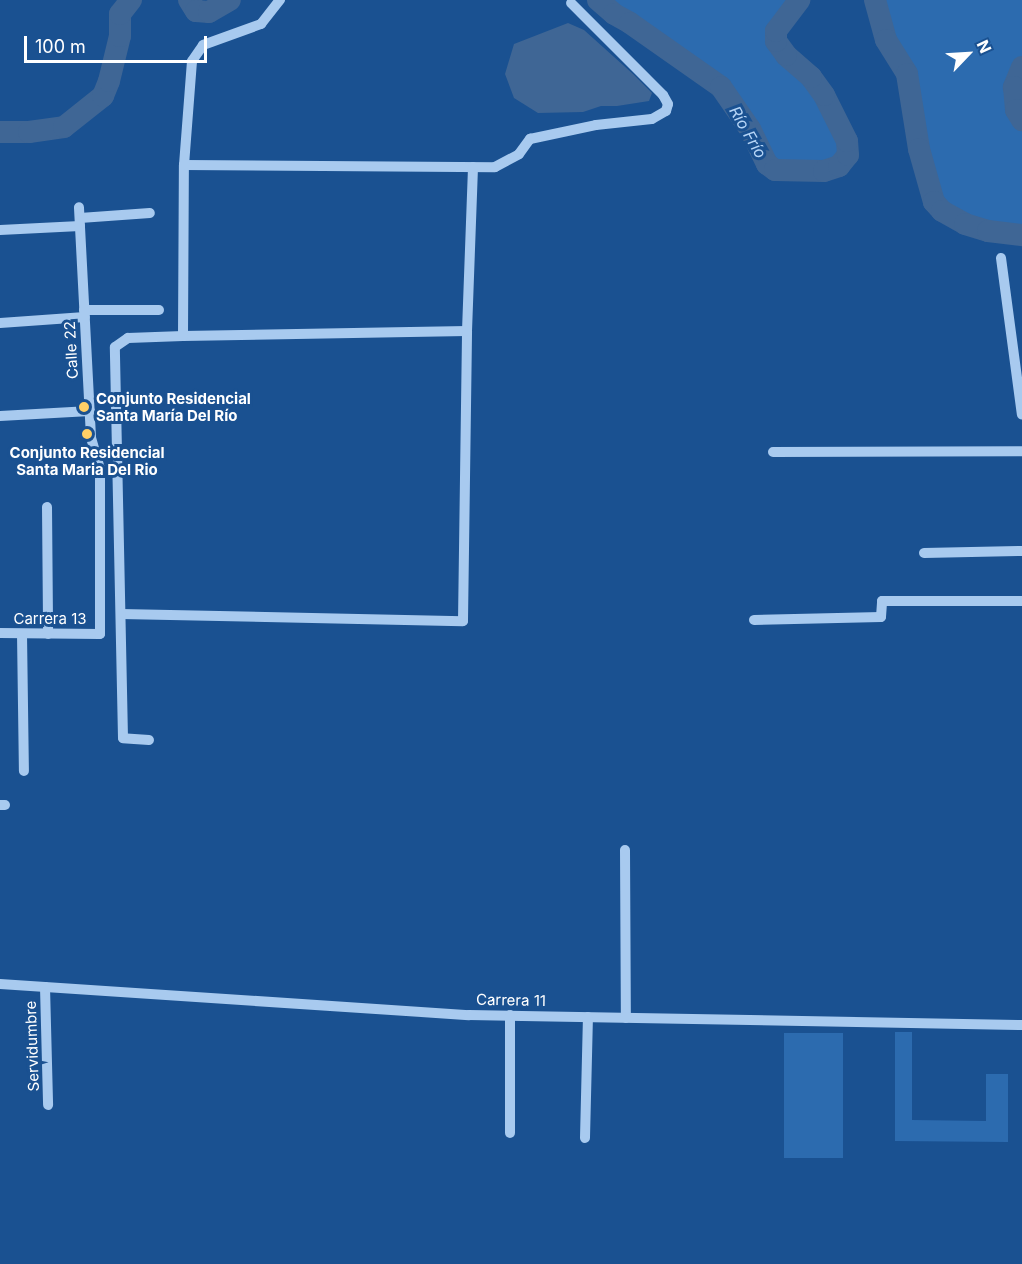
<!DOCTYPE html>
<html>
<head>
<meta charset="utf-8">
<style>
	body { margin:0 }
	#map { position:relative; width:1022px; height:1264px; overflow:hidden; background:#1a5191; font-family:Inter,sans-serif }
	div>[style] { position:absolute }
	.green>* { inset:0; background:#2c6baf; transform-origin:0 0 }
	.water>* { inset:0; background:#3f6695 }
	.river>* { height:22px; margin:-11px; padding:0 11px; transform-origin:11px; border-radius:11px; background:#3f6695 }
	.minor>* { height:10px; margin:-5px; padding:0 5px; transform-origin:5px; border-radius:5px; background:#a8caef }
	.dots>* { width:16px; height:16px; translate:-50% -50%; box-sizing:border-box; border:3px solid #1a5191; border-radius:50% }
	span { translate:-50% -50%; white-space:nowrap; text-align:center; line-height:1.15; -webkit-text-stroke:6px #1a5191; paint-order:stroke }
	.street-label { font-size:15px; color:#fff }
	.poi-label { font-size:15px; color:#fff; font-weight:700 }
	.left { translate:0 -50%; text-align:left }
	.water-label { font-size:16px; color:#b5d4f6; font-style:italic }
	.north { position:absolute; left:938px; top:24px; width:60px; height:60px; -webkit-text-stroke:4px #1a5191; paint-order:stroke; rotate:65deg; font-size:16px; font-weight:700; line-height:24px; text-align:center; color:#fff }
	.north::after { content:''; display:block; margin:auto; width:21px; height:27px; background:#fff; clip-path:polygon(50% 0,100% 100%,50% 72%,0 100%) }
	.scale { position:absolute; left:24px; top:36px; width:183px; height:27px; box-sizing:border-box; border:3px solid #fff; border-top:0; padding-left:8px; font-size:18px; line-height:21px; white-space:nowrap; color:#fff; -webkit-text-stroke:4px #1a5191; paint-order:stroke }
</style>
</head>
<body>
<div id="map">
	<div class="green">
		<i style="clip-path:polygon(598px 0,799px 0,776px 31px,776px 41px,786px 55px,811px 77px,824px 95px,847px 141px,848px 155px,839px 166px,824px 171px,775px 170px,767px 164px,750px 129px,721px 87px,630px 23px,614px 14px)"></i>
		<i style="clip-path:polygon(875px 0,1022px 0,1022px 67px,1014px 87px,1016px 110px,1022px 120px,1022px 235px,988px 231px,965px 224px,942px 211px,934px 202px,919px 149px,907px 74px,886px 40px)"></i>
		<i style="clip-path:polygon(895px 1032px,912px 1032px,912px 1120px,986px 1121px,986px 1074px,1008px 1074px,1008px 1142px,895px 1141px)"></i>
		<i style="left:843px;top:1033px;width:125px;height:59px;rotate:90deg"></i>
	</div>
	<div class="water">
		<i style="clip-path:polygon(568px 23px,584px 30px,633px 74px,652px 93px,649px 101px,617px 106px,601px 106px,583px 112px,538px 113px,514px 98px,505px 74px,514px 44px)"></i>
	</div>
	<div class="river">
		<i style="left:189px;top:0;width:13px;rotate:58deg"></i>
		<i style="left:196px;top:11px;width:13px;rotate:4deg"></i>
		<i style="left:209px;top:12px;width:24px;rotate:-30deg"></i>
		<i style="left:598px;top:0;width:21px;rotate:41deg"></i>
		<i style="left:614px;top:14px;width:18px;rotate:29deg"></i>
		<i style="left:630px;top:23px;width:111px;rotate:35.1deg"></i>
		<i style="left:721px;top:87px;width:51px;rotate:55.4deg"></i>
		<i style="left:750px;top:129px;width:39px;rotate:64deg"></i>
		<i style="left:767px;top:164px;width:10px;rotate:37deg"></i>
		<i style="left:775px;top:170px;width:49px;rotate:1.2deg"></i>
		<i style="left:824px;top:171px;width:16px;rotate:-18deg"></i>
		<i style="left:839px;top:166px;width:14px;rotate:-51deg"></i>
		<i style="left:848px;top:155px;width:14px;rotate:-94deg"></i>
		<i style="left:847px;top:141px;width:51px;rotate:-116.6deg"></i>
		<i style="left:824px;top:95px;width:22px;rotate:-126deg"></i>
		<i style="left:811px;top:77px;width:33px;rotate:-139deg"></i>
		<i style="left:786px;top:55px;width:17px;rotate:-126deg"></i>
		<i style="left:776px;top:41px;width:10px;rotate:-90deg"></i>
		<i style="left:776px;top:31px;width:39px;rotate:-53deg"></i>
		<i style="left:875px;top:0;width:41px;rotate:74.6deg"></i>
		<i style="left:886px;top:40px;width:40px;rotate:58deg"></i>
		<i style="left:907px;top:74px;width:76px;rotate:80.9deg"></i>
		<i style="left:919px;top:149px;width:55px;rotate:74.2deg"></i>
		<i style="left:934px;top:202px;width:12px;rotate:48deg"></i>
		<i style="left:942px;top:211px;width:26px;rotate:29deg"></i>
		<i style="left:965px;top:224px;width:24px;rotate:17deg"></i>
		<i style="left:988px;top:231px;width:34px;rotate:7deg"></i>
		<i style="left:1022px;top:67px;width:22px;rotate:112deg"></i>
		<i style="left:1014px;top:87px;width:23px;rotate:85deg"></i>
		<i style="left:1016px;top:110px;width:12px;rotate:59deg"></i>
		<i style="left:0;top:132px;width:29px"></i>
		<i style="left:29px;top:132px;width:35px;rotate:-8deg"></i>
		<i style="left:64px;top:127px;width:50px;rotate:-38.5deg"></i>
		<i style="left:103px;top:96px;width:16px;rotate:-68deg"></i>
		<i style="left:109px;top:81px;width:46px;rotate:-76.3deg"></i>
		<i style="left:120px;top:36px;width:22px;rotate:-90deg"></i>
		<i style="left:120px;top:14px;width:18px;rotate:-52deg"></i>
	</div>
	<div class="minor">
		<i style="left:184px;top:165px;width:311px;rotate:0.4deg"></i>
		<i style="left:495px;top:167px;width:27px;rotate:-28deg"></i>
		<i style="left:519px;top:154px;width:19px;rotate:-54deg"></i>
		<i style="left:530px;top:139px;width:67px;rotate:-12deg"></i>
		<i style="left:596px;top:125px;width:56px;rotate:-6.1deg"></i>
		<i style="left:652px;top:119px;width:16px;rotate:-30deg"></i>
		<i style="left:666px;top:111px;width:7px;rotate:-74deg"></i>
		<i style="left:668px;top:104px;width:10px;rotate:-119deg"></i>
		<i style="left:663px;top:95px;width:130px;rotate:-135deg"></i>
		<i style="left:80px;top:218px;width:70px;rotate:-4.1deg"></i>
		<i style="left:0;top:230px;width:80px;rotate:-2.9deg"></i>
		<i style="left:1001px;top:258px;width:158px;rotate:82.4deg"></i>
		<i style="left:84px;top:310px;width:75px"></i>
		<i style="left:0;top:323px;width:85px;rotate:-4deg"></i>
		<i style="left:183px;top:336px;width:284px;rotate:-1deg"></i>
		<i style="left:0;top:416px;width:90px;rotate:-3.2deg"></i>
		<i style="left:773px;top:452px;width:249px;rotate:-0.2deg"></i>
		<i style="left:47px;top:507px;width:127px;rotate:89.5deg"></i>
		<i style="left:924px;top:553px;width:98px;rotate:-1.2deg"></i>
		<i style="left:121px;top:614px;width:342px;rotate:1.2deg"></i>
		<i style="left:463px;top:621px;width:290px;rotate:-89.2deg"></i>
		<i style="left:467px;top:331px;width:164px;rotate:-87.9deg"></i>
		<i style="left:754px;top:620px;width:127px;rotate:-1.4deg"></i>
		<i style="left:881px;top:617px;width:16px;rotate:-86deg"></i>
		<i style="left:882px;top:601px;width:140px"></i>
		<i style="left:0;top:633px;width:100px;rotate:0.6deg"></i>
		<i style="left:100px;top:634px;width:165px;rotate:-90deg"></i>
		<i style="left:100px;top:469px;width:33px;rotate:-106deg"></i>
		<i style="left:91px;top:437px;width:230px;rotate:-93deg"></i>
		<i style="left:22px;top:634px;width:137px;rotate:89.2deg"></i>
		<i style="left:149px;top:740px;width:26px;rotate:-176deg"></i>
		<i style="left:123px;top:738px;width:391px;rotate:-91.2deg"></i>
		<i style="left:115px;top:347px;width:16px;rotate:-35deg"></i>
		<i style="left:128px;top:338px;width:55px;rotate:-2.1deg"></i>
		<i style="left:183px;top:336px;width:171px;rotate:-89.7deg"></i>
		<i style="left:184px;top:165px;width:104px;rotate:-85.6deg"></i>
		<i style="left:192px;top:61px;width:19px;rotate:-55deg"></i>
		<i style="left:203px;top:45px;width:62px;rotate:-19.9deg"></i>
		<i style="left:261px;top:24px;width:31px;rotate:-52deg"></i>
		<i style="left:0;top:805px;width:5px"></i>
		<i style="left:625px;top:850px;width:168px;rotate:89.7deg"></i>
		<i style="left:0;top:984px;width:470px;rotate:3.8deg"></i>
		<i style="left:469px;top:1015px;width:553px;rotate:1.04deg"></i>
		<i style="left:45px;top:987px;width:118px;rotate:88.5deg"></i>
		<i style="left:510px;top:1015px;width:118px;rotate:90deg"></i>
		<i style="left:585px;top:1138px;width:121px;rotate:-88.6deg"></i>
	</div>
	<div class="dots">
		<i style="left:84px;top:407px;background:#ffcf66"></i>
		<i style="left:87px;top:434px;background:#ffcf66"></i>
	</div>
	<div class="street-label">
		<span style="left:71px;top:350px;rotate:-93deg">Calle 22</span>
		<span style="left:50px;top:619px">Carrera 13</span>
		<span style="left:511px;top:1000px;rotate:1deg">Carrera 11</span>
		<span style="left:32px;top:1046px;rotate:-92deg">Servidumbre</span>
	</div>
	<div class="poi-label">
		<span class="left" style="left:96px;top:407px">Conjunto Residencial<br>Santa María Del Río</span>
		<span style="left:87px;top:461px">Conjunto Residencial<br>Santa Maria Del Rio</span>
	</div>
	<div class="water-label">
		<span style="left:748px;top:132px;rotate:60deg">Río Frío</span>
	</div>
	<div class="north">N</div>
	<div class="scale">100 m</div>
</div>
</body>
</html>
